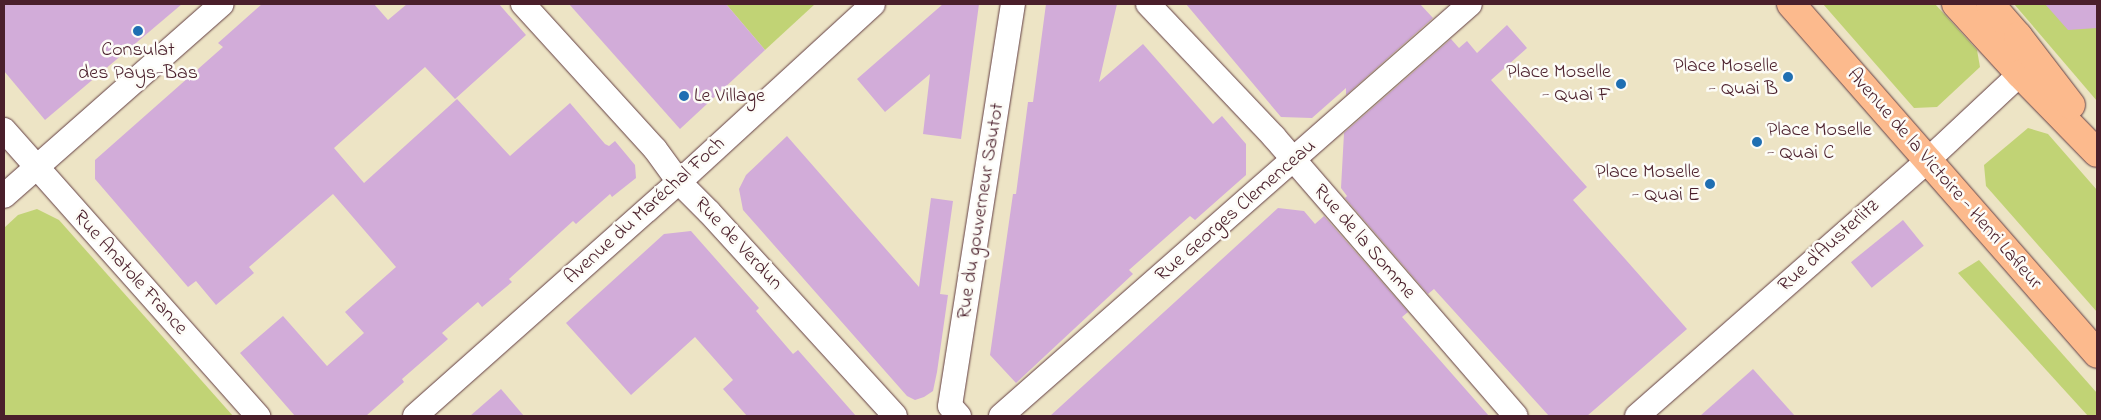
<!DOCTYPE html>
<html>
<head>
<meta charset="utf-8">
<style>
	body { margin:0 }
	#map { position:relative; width:2101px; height:420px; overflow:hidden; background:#ede4c5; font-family:"Indie Flower",sans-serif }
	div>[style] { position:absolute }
	.green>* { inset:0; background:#c1d375 }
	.building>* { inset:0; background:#d2acd9; transform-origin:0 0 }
	.roads { filter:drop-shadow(0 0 1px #623d42) drop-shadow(0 0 1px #623d42) }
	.minor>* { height:24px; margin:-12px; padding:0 12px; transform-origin:12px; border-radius:12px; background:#fff }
	.primary>* { height:28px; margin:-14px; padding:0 14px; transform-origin:14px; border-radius:14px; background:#fcba8d }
	.dots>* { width:14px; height:14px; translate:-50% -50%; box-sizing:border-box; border:2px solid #fdfcf7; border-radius:50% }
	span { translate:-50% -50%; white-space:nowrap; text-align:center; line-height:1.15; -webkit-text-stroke:5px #fdfcf7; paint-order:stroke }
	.poi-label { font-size:20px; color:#4a1f2b }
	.right { translate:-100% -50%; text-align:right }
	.left { translate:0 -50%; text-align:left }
	.street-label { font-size:20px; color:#4a1f2b }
	.frame { position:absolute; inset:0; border:5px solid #4a1f2b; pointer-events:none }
</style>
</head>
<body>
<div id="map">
	<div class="green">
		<i style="clip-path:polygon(726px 4px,815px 4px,765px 50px)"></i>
		<i style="clip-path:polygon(1823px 4px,1935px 4px,1977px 50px,1980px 67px,1937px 107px,1914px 108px)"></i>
		<i style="clip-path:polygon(2014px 4px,2097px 4px,2097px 101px)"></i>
		<i style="clip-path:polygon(2028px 128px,2048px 134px,2097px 190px,2097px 312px,1986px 186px,1984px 165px)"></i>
		<i style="clip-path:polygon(37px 209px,59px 220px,233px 416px,4px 416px,4px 228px,18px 215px)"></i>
		<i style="clip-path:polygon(1979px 260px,2097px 393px,2097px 416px,2088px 416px,1958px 273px)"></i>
	</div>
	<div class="building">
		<i style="clip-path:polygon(4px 4px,182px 4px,45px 120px,4px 71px)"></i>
		<i style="clip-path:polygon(262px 4px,374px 4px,388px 20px,407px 4px,499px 4px,526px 35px,455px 99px,425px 67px,334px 148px,364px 183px,457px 99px,510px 156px,570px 103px,605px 144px,609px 146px,615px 141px,635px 165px,636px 178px,612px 197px,610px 194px,576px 224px,573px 221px,509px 279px,512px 282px,482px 307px,478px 302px,442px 333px,448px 339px,402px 379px,404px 382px,366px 416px,295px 416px,240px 353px,283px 316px,327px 366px,364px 333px,345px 312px,396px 267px,333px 194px,249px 267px,254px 273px,216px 305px,196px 281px,188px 287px,95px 179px,95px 160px,223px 47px,218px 43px)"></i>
		<i style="clip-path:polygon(569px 4px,726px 4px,765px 50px,680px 129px)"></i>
		<i style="clip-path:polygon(943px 4px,979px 4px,961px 139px,923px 134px,930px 74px,885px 112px,857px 79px)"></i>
		<i style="clip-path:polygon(1046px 4px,1117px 4px,1099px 82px,1143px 44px,1213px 124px,1222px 116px,1246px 144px,1246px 175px,1195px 220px,1190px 216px,1129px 270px,1133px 274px,1016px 383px,990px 355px,1013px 194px,1016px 194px,1028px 102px,1033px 102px)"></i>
		<i style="clip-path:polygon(1186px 4px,1420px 4px,1433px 18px,1346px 95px,1346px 88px,1312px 118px,1281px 117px)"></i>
		<i style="clip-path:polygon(2045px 4px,2097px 4px,2097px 28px,2068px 30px)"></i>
		<i style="clip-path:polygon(1507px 25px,1527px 48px,1491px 80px,1587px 187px,1573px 200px,1687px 329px,1587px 416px,1549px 416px,1434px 289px,1428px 294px,1345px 198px,1347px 196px,1341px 188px,1344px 133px,1451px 39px,1459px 48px,1467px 41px,1477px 53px)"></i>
		<i style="clip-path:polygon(787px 136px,919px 287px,931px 198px,953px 201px,940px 294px,948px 295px,937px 372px,933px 391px,924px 397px,915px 400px,907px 396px,743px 210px,739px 189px,746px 175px)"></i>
		<i style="clip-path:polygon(1278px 208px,1304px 211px,1315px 224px,1324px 216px,1408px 312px,1402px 317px,1489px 416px,1050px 416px)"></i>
		<i style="left:1903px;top:220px;width:33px;height:67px;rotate:51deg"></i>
		<i style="clip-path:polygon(691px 231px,759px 308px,756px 311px,793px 354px,798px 350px,856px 416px,747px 416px,723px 389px,733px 380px,695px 337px,631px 395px,566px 323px,664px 234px)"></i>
		<i style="clip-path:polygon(1753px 369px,1795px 416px,1700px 416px)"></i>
		<i style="clip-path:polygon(501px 389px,524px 416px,470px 416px)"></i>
	</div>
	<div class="roads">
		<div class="minor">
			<i style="left:523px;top:4px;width:196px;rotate:47.7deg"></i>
			<i style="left:655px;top:149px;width:41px;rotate:54deg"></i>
			<i style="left:679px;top:182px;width:42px;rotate:45deg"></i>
			<i style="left:709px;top:212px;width:276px;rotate:47.6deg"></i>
			<i style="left:1148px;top:4px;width:183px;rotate:46.5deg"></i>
			<i style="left:1274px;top:137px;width:369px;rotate:49.1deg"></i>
			<i style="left:4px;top:130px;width:383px;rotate:48.4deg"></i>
			<i style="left:4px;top:196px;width:290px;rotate:-41.4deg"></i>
			<i style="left:415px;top:416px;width:353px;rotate:-41.6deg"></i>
			<i style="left:679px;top:182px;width:263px;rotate:-42.5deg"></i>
			<i style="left:959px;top:416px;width:13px;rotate:-132deg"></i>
			<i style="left:950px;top:406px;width:407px;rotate:-81.1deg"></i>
			<i style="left:1001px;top:416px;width:624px;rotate:-41.3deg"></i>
			<i style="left:1637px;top:416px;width:388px;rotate:-41.3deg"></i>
			<i style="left:1928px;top:160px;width:126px;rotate:-43.1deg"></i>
		</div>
		<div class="primary">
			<i style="left:1791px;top:4px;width:465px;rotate:48.8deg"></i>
			<i style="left:1956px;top:4px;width:95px;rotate:47.6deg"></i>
			<i style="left:2020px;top:74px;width:110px;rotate:45.7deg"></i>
			<i style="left:1990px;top:4px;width:43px;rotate:48.8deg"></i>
			<i style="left:2018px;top:36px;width:87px;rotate:52.5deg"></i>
		</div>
	</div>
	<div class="dots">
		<i style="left:138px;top:31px;background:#1f6fb2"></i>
		<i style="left:1788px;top:77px;background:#1f6fb2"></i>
		<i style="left:1621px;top:84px;background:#1f6fb2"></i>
		<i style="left:684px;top:96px;background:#1f6fb2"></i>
		<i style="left:1757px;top:142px;background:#1f6fb2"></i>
		<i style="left:1710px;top:184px;background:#1f6fb2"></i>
	</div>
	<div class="poi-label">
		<span style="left:138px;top:62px">Consulat<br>des Pays-Bas</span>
		<span class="right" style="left:1778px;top:78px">Place Moselle<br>- Quai B</span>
		<span class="right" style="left:1611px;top:84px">Place Moselle<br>- Quai F</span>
		<span class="left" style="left:694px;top:96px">Le Village</span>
		<span class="left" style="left:1767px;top:142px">Place Moselle<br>- Quai C</span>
		<span class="right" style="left:1700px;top:184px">Place Moselle<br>- Quai E</span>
	</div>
	<div class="street-label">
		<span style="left:1944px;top:179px;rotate:49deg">Avenue de la Victoire - Henri Lafleur</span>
		<span style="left:645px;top:211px;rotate:-42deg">Avenue du Maréchal Foch</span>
		<span style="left:981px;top:211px;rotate:-81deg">Rue du gouverneur Sautot</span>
		<span style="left:1236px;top:211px;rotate:-41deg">Rue Georges Clemenceau</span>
		<span style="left:1364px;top:242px;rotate:49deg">Rue de la Somme</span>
		<span style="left:738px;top:244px;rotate:47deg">Rue de Verdun</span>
		<span style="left:1829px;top:246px;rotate:-42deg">Rue d'Austerlitz</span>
		<span style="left:130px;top:273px;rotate:48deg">Rue Anatole France</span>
	</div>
	<div class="frame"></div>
</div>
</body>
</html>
